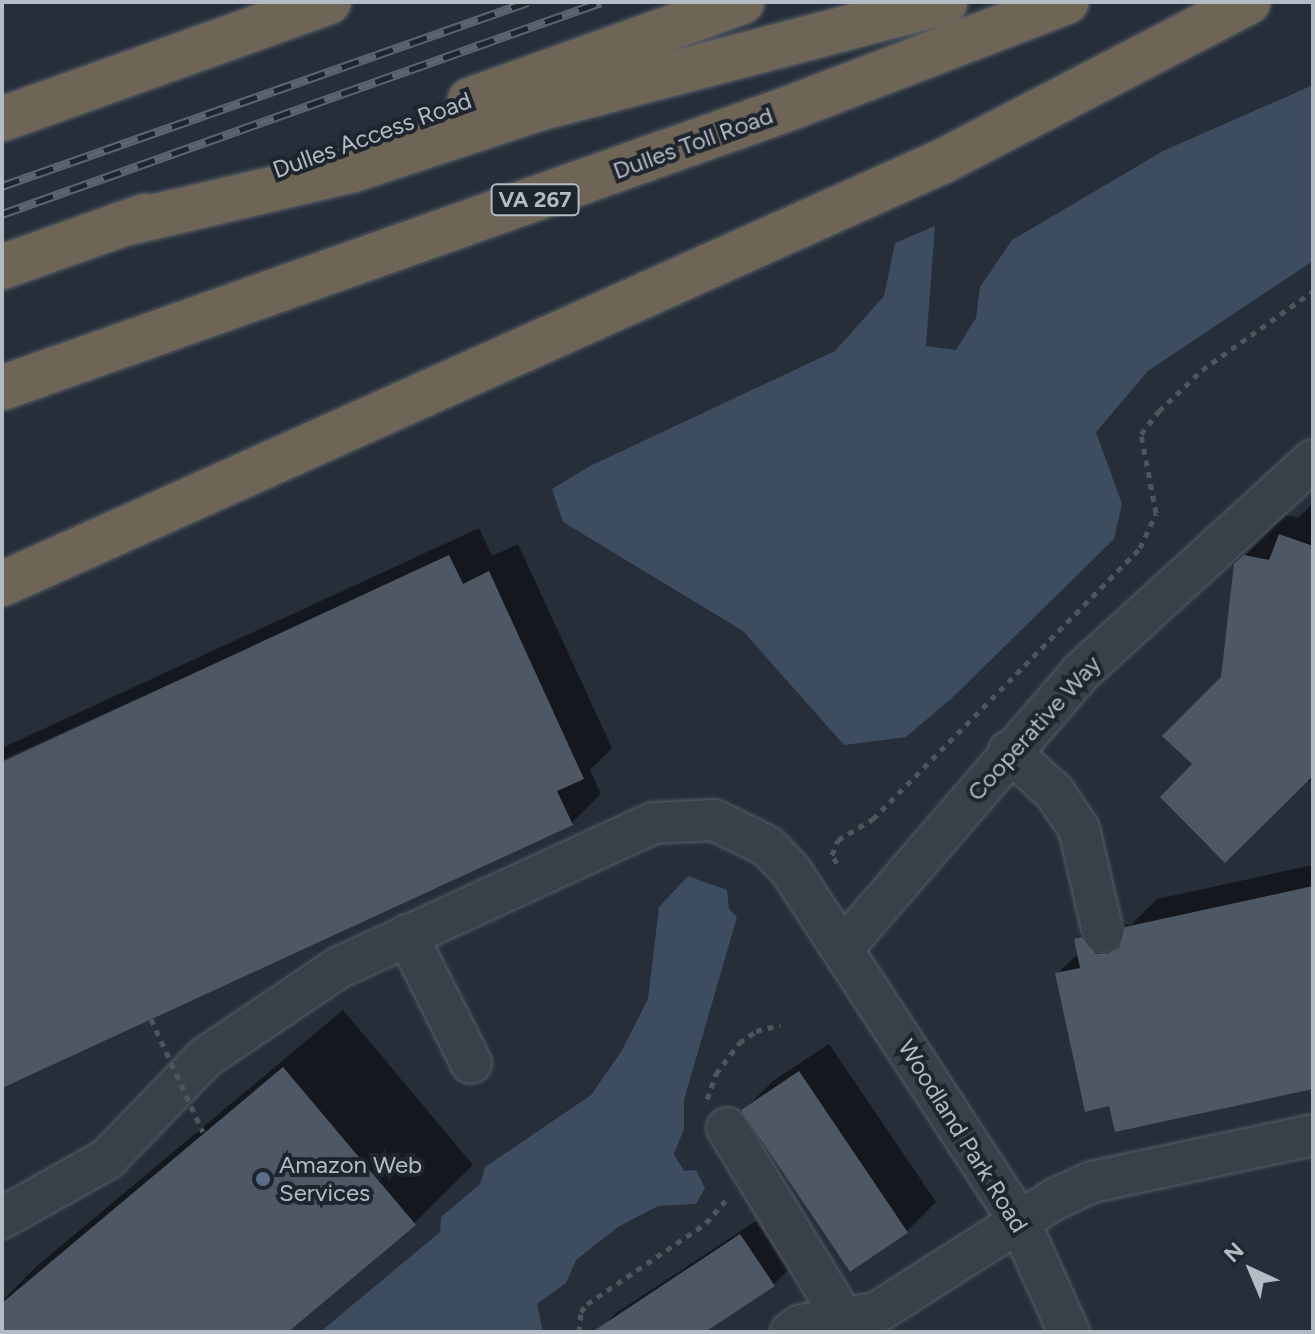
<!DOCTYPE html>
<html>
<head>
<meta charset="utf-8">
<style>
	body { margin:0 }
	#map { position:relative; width:1315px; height:1334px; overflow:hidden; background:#262e39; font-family:Figtree,sans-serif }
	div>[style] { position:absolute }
	.water>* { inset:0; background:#3d4c5f }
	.shadow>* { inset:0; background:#0007 }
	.building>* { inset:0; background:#4e5864; transform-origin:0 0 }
	.path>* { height:5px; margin-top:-2.5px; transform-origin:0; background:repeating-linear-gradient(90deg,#49595b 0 6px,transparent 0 12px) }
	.roads { filter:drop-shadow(0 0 2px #575e67) drop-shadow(0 0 2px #575e67) }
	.minor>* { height:40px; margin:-20px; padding:0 20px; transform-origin:20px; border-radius:20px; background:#394049 }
	.highway>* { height:44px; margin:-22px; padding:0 22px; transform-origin:22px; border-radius:22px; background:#6e6557 }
	.rail>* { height:9px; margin-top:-4.5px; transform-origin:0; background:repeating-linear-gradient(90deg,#1e252e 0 18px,#5c6470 0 36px); box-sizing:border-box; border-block:2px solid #5c6470 }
	.path-bridge>* { height:5px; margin-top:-2.5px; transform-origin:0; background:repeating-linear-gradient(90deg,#49595b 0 6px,transparent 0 12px) }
	.dots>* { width:22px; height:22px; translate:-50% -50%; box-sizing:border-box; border:4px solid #1e252e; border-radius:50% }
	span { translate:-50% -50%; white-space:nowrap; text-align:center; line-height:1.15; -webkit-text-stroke:8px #1e252e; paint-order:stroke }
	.shield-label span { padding:2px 6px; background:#1e252e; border:2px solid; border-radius:6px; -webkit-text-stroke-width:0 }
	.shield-label { font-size:22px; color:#b5bbc5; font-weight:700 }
	.street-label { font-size:24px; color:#b5bbc5 }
	.poi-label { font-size:24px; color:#b5bbc5 }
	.left { translate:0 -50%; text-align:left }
	.frame { position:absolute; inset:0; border:4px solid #b5bbc5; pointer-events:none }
	.north { position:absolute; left:1211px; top:1230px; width:80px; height:80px; -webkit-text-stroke:6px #1e252e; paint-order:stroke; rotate:316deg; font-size:22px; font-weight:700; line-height:32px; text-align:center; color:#b5bbc5 }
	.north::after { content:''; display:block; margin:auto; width:28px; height:36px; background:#b5bbc5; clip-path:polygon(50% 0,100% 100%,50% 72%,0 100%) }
</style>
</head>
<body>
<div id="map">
	<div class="water">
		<i style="clip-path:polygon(1313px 85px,1313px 261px,1148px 371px,1096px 432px,1122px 504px,1114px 539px,951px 699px,906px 737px,844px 745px,743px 631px,563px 522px,552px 489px,590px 466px,835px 351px,884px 296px,895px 243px,935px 226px,926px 346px,956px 350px,976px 318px,980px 287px,1012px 240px,1163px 151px)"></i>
		<i style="clip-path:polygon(688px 876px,727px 890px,729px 909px,737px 917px,684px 1100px,684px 1129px,674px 1154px,684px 1171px,696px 1170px,705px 1188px,696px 1204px,658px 1206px,618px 1227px,576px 1260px,566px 1283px,537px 1304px,543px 1332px,320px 1332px,440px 1232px,441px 1217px,480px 1184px,485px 1167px,591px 1095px,621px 1052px,648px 999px,659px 907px)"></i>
	</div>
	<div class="shadow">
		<i style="clip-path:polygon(1313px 503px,1313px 782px,1195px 764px,1222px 678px,1235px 565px,1286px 515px,1298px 518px)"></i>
		<i style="clip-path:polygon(479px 528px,492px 556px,518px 544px,612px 748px,590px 770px,601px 794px,572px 823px,2px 1086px,2px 764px,459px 553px,2px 760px,2px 748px)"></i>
		<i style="clip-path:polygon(1313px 865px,1313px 1087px,1110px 1104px,1057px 974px,1079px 953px,1076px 939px,1105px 910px,1130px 926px,1157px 899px)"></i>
		<i style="clip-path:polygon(343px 1010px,473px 1165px,414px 1223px,285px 1332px,2px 1332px,2px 1301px,37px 1266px)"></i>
		<i style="clip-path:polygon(829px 1044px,936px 1202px,907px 1231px,744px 1110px,773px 1081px)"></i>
		<i style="clip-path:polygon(756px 1221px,788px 1270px,773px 1285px,701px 1332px,604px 1332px,601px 1328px,616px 1313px)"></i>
	</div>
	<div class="building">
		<i style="clip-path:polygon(1279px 534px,1313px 546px,1313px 776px,1225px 863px,1160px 797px,1192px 764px,1162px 736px,1221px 677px,1234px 564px,1244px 555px,1269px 560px)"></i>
		<i style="clip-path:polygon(449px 555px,463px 584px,489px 571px,584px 779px,557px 791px,573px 825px,2px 1088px,2px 762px)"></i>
		<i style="clip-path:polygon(1313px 886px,1313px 1089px,1115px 1132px,1109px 1106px,1085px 1112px,1055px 973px,1080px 968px,1074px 939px,1081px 937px,1096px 954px,1107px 954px,1119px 948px,1125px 927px)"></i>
		<i style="clip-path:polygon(283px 1067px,416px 1225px,288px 1332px,2px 1332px,2px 1303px)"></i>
		<i style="left:799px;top:1071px;width:195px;height:70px;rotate:56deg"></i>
		<i style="clip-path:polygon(740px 1234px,775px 1286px,705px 1332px,592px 1332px)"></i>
	</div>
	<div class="path">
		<i style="left:837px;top:863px;width:9px;rotate:-122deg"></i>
		<i style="left:832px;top:855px;width:16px;rotate:-68deg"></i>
		<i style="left:838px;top:840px;width:41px;rotate:-31deg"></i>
		<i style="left:873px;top:819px;width:380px;rotate:-45.4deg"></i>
		<i style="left:1140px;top:548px;width:38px;rotate:-65deg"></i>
		<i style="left:1156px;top:513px;width:80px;rotate:-100.8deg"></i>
		<i style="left:1141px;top:434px;width:29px;rotate:-52deg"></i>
		<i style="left:1159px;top:411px;width:59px;rotate:-43.6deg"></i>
		<i style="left:1202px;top:370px;width:136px;rotate:-35.4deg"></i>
		<i style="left:707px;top:1099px;width:27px;rotate:-70deg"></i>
		<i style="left:716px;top:1074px;width:39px;rotate:-53deg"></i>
		<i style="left:739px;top:1043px;width:21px;rotate:-35deg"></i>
		<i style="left:756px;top:1031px;width:25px;rotate:-14deg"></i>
		<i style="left:579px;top:1332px;width:20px;rotate:-84deg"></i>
		<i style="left:581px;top:1312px;width:10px;rotate:-53deg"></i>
		<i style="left:587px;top:1304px;width:144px;rotate:-34.2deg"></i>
		<i style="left:706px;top:1223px;width:30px;rotate:-49deg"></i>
	</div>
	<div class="roads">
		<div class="minor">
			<i style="left:1009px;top:751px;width:62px;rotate:42.4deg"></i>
			<i style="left:1055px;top:793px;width:43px;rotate:56.3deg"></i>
			<i style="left:1079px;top:829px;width:106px;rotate:76.9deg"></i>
			<i style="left:407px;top:935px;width:143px;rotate:63.4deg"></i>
			<i style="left:843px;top:948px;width:364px;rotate:-49.2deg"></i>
			<i style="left:1081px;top:672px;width:314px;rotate:-42.4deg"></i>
			<i style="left:727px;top:1128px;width:202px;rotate:58.6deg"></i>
			<i style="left:832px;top:1300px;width:33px;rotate:74deg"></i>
			<i style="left:2px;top:1218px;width:120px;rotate:-29.3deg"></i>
			<i style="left:107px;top:1159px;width:142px;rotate:-45.9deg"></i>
			<i style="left:206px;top:1057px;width:159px;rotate:-34deg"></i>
			<i style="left:338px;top:968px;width:347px;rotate:-24.7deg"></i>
			<i style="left:653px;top:823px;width:61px;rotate:-2.8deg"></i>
			<i style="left:714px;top:820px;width:59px;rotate:26.1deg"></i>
			<i style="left:767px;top:846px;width:35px;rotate:46deg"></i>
			<i style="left:791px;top:871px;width:418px;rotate:56.9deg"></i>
			<i style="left:1019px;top:1221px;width:122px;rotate:65.8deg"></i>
			<i style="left:791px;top:1332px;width:12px;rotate:-35deg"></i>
			<i style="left:801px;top:1325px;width:76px;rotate:-9.1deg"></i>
			<i style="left:876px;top:1313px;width:212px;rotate:-32.5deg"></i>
			<i style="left:1055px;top:1199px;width:41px;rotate:-24.7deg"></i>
			<i style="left:1092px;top:1182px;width:226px;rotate:-12deg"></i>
		</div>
		<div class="highway">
			<i style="left:470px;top:100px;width:289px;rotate:-19.8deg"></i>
			<i style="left:2px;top:119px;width:347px;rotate:-19.7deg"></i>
			<i style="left:119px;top:225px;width:240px;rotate:-13.2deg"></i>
			<i style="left:353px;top:170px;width:191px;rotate:-18.3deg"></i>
			<i style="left:534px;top:110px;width:425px;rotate:-14.7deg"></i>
			<i style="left:2px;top:267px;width:152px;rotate:-19.6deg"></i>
			<i style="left:2px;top:388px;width:836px;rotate:-19.56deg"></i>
			<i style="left:790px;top:108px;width:296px;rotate:-21deg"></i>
			<i style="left:2px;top:584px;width:1032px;rotate:-24.2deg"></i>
			<i style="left:943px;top:161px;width:344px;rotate:-27.5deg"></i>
		</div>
	</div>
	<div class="rail">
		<i style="left:2px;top:186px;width:557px;rotate:-19.28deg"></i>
		<i style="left:2px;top:214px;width:635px;rotate:-19.49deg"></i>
	</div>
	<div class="path-bridge">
		<i style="left:151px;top:1019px;width:124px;rotate:65.3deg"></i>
	</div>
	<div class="dots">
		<i style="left:263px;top:1179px;background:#5c6f8a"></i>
	</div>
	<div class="shield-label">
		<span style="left:535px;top:200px">VA 267</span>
	</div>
	<div class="street-label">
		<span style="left:372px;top:135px;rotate:-20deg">Dulles Access Road</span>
		<span style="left:693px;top:143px;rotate:-20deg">Dulles Toll Road</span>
		<span style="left:1034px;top:728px;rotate:-48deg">Cooperative Way</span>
		<span style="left:963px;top:1136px;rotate:58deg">Woodland Park Road</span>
	</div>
	<div class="poi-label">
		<span class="left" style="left:279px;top:1179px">Amazon Web<br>Services</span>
	</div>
	<div class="frame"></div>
	<div class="north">N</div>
</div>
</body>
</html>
